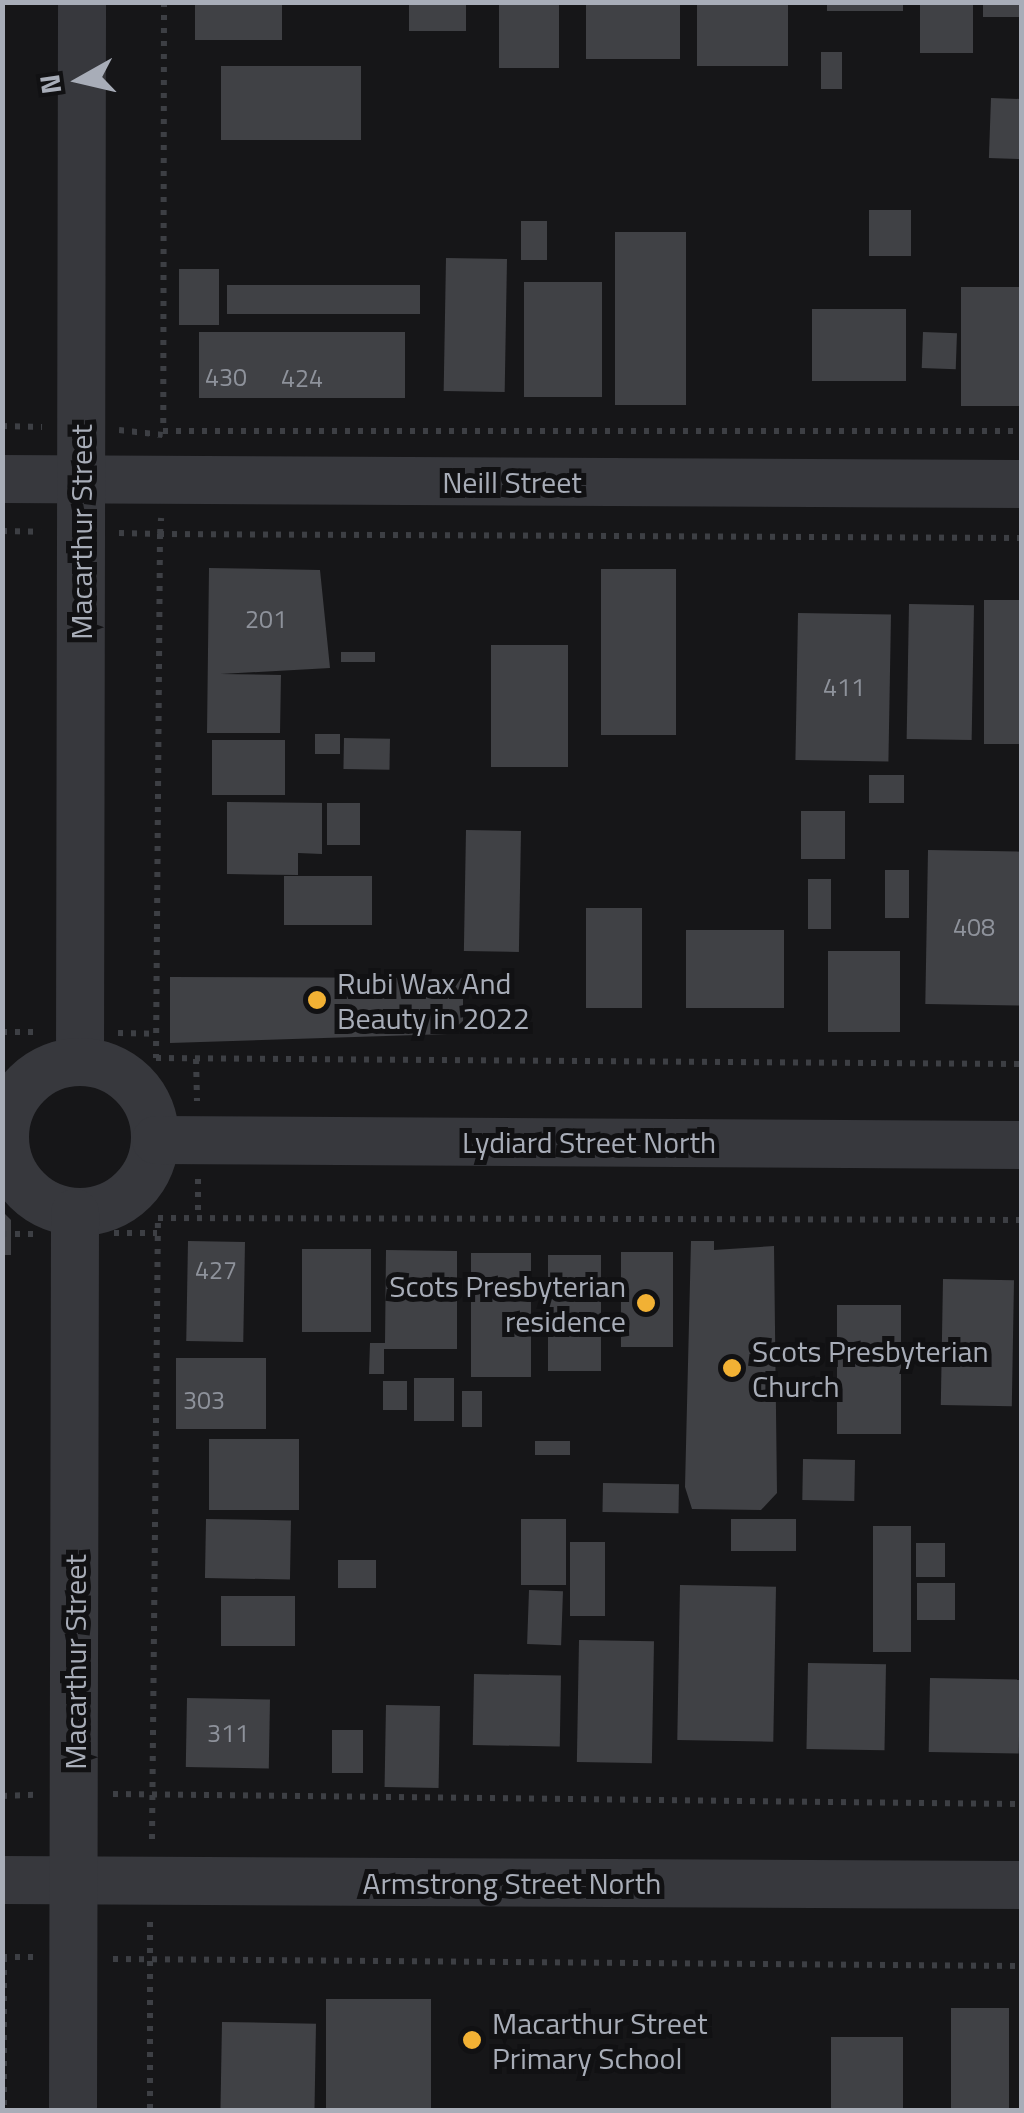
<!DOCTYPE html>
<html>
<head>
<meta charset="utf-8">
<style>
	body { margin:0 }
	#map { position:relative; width:1024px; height:2113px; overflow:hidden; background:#161618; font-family:"Titillium Web",sans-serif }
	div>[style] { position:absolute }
	.building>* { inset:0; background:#404145; transform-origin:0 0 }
	.path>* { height:6px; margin-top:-3px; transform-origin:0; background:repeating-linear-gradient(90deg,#3d3f44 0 5px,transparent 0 13px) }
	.minor>* { height:48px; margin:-24px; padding:0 24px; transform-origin:24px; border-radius:24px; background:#37383d }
	.minor>.ring { margin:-24px; padding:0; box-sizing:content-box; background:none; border:48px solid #37383d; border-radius:50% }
	.dots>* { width:28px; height:28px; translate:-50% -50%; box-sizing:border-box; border:5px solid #111113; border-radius:50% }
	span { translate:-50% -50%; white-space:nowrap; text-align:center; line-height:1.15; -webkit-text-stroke:10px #111113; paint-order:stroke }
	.number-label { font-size:25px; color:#8e929b }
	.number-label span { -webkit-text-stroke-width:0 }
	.street-label { font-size:30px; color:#a8adb8 }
	.poi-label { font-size:30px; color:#a8adb8 }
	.left { translate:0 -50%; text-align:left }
	.right { translate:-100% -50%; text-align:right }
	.frame { position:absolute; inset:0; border:5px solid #a8adb8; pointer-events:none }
	.north { position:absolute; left:30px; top:30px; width:100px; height:100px; -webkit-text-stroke:8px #111113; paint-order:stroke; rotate:262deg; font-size:28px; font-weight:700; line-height:40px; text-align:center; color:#a8adb8 }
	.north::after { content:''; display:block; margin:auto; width:35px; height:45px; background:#a8adb8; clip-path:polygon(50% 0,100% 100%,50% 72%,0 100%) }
</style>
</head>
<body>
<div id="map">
	<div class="building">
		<i style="left:195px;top:2px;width:87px;height:38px"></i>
		<i style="left:409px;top:2px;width:57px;height:29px"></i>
		<i style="left:499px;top:2px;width:60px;height:66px"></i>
		<i style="left:586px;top:2px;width:94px;height:57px"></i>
		<i style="left:697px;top:2px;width:91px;height:64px"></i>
		<i style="left:827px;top:2px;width:76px;height:9px"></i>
		<i style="left:920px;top:2px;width:53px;height:51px"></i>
		<i style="left:983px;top:2px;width:39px;height:15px"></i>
		<i style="left:821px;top:52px;width:21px;height:37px"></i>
		<i style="left:221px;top:66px;width:140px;height:74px"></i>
		<i style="left:991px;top:98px;width:31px;height:60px;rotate:2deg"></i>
		<i style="left:869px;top:210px;width:42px;height:46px"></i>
		<i style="left:521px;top:221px;width:26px;height:39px"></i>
		<i style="left:615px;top:232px;width:71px;height:173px"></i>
		<i style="left:446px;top:258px;width:61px;height:133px;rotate:1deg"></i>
		<i style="left:179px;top:269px;width:40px;height:56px"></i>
		<i style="left:524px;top:282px;width:78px;height:115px"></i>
		<i style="left:227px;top:285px;width:193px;height:29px"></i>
		<i style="left:961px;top:287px;width:61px;height:119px"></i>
		<i style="left:812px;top:309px;width:94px;height:72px"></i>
		<i style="left:199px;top:332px;width:206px;height:66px"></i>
		<i style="left:923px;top:332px;width:34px;height:36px;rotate:2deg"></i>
		<i style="clip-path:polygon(209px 568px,320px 570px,330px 668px,220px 674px,281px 675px,280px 733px,207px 733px)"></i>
		<i style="left:601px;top:569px;width:75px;height:166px"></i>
		<i style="left:984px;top:600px;width:38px;height:144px"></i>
		<i style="left:909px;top:604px;width:65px;height:135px;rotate:1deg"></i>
		<i style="left:798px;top:613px;width:93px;height:147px;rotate:1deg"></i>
		<i style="left:491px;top:645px;width:77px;height:122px"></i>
		<i style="left:341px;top:652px;width:34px;height:10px"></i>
		<i style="left:315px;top:734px;width:25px;height:20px"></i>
		<i style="left:344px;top:738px;width:46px;height:31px;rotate:1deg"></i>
		<i style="left:212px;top:740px;width:73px;height:55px"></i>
		<i style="left:869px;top:775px;width:35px;height:28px"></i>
		<i style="clip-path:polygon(227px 802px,322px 803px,322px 854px,298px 853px,298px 875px,227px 874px)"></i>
		<i style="left:327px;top:803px;width:33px;height:42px"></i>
		<i style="left:801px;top:811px;width:44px;height:48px"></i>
		<i style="left:466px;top:830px;width:55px;height:121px;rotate:1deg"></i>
		<i style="left:928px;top:850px;width:94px;height:154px;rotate:1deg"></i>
		<i style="left:885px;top:870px;width:24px;height:48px"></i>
		<i style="left:284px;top:876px;width:88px;height:49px"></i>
		<i style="left:808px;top:879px;width:23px;height:50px"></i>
		<i style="left:586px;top:908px;width:56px;height:100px"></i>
		<i style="left:686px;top:930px;width:98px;height:78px"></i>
		<i style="left:828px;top:951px;width:72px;height:81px"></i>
		<i style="clip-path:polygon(170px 977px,463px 978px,463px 1021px,448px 1034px,170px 1043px)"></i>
		<i style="clip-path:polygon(2px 1211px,11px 1220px,11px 1255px,2px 1255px)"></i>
		<i style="left:188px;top:1241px;width:57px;height:100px;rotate:1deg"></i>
		<i style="clip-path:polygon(691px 1241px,714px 1241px,714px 1250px,774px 1246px,777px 1493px,761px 1510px,692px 1509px,685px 1487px)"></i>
		<i style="left:302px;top:1249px;width:69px;height:83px"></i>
		<i style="clip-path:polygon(386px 1250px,457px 1251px,457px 1349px,384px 1349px,384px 1374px,369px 1374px,370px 1343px,385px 1343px)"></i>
		<i style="left:621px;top:1252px;width:52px;height:95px"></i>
		<i style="left:471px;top:1253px;width:60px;height:124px"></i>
		<i style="left:548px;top:1255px;width:53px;height:116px"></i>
		<i style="left:943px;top:1279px;width:71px;height:126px;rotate:1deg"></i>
		<i style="left:837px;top:1305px;width:64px;height:129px"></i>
		<i style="left:176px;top:1358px;width:90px;height:71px"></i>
		<i style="left:414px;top:1378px;width:40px;height:43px"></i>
		<i style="left:383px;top:1381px;width:24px;height:29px"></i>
		<i style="left:462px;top:1391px;width:20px;height:36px"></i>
		<i style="left:209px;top:1439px;width:90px;height:71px"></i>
		<i style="left:535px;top:1441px;width:35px;height:14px"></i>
		<i style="left:803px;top:1459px;width:52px;height:41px;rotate:1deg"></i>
		<i style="left:603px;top:1483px;width:76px;height:29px;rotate:1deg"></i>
		<i style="left:206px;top:1519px;width:85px;height:59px;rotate:1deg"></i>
		<i style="left:521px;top:1519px;width:45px;height:66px"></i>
		<i style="left:731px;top:1519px;width:65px;height:32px"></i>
		<i style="left:873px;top:1526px;width:38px;height:126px"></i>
		<i style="left:570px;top:1542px;width:35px;height:74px"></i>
		<i style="left:916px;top:1543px;width:29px;height:34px"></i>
		<i style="left:338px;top:1560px;width:38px;height:28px"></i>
		<i style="left:917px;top:1583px;width:38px;height:37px"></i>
		<i style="left:680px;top:1585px;width:96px;height:155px;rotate:1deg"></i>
		<i style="left:529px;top:1590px;width:34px;height:54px;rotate:2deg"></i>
		<i style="left:221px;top:1596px;width:74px;height:50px"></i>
		<i style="left:579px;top:1640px;width:75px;height:122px;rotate:1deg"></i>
		<i style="left:808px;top:1663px;width:78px;height:86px;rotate:1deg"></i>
		<i style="left:474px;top:1674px;width:87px;height:71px;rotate:1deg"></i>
		<i style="left:930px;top:1678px;width:90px;height:74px;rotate:1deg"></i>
		<i style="left:187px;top:1698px;width:83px;height:69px;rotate:1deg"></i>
		<i style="left:386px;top:1705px;width:54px;height:82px;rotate:1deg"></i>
		<i style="left:332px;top:1730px;width:31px;height:43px"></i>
		<i style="left:326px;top:1999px;width:105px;height:111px"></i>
		<i style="left:951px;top:2008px;width:58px;height:102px"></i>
		<i style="left:222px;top:2022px;width:94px;height:88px;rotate:1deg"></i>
		<i style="left:831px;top:2037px;width:72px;height:73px"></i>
	</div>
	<div class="path">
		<i style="left:164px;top:2px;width:429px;rotate:90.1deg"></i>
		<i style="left:163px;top:431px;width:859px"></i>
		<i style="left:2px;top:426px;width:40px;rotate:1.4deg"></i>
		<i style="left:119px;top:430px;width:44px;rotate:6.5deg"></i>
		<i style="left:2px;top:531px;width:39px;rotate:1deg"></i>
		<i style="left:119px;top:533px;width:41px;rotate:1.4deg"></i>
		<i style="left:160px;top:534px;width:16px;rotate:-86deg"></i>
		<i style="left:1022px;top:538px;width:862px;rotate:-179.73deg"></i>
		<i style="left:160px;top:534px;width:524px;rotate:90.44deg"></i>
		<i style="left:156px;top:1058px;width:866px;rotate:0.4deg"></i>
		<i style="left:2px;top:1032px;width:38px"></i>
		<i style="left:118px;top:1033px;width:39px;rotate:1deg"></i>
		<i style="left:196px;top:1059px;width:42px;rotate:88.6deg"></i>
		<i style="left:198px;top:1179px;width:38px;rotate:90deg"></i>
		<i style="left:114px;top:1233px;width:43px"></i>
		<i style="left:2px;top:1234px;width:34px"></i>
		<i style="left:113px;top:1794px;width:909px;rotate:0.63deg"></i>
		<i style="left:2px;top:1796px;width:33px;rotate:-2deg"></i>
		<i style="left:152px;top:1839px;width:621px;rotate:-89.45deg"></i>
		<i style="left:158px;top:1218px;width:864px;rotate:0.13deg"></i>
		<i style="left:150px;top:1922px;width:188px;rotate:90deg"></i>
		<i style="left:2px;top:1957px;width:33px"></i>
		<i style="left:4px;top:1957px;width:153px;rotate:90deg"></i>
		<i style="left:113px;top:1959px;width:909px;rotate:0.44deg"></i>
	</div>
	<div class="minor">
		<i style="left:2px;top:479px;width:1020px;rotate:0.28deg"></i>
		<i style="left:80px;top:1061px;width:1059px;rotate:-89.89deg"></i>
		<i class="ring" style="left:5px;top:1062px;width:102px;height:102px"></i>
		<i style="left:156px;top:1140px;width:866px;rotate:0.33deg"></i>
		<i style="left:2px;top:1880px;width:1020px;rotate:0.28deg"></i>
		<i style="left:73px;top:2110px;width:897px;rotate:-89.87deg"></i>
	</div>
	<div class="dots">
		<i style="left:317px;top:1000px;background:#f2b134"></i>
		<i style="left:646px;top:1303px;background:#f2b134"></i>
		<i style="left:732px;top:1368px;background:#f2b134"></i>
		<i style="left:472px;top:2040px;background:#f2b134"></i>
	</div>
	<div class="number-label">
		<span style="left:226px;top:377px">430</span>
		<span style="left:302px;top:378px">424</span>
		<span style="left:266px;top:619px">201</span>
		<span style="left:844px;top:687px">411</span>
		<span style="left:974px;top:927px">408</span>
		<span style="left:216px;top:1270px">427</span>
		<span style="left:204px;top:1400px">303</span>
		<span style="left:228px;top:1733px">311</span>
	</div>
	<div class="street-label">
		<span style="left:512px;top:482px">Neill Street</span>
		<span style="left:81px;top:532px;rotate:-90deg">Macarthur Street</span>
		<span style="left:589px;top:1142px">Lydiard Street North</span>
		<span style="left:75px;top:1662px;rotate:-90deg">Macarthur Street</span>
		<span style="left:512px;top:1883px">Armstrong Street North</span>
	</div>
	<div class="poi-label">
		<span class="left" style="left:337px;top:1000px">Rubi Wax And<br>Beauty in 2022</span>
		<span class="right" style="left:626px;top:1303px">Scots Presbyterian<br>residence</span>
		<span class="left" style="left:752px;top:1368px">Scots Presbyterian<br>Church</span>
		<span class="left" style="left:492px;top:2040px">Macarthur Street<br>Primary School</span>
	</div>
	<div class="frame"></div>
	<div class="north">N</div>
</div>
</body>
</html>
